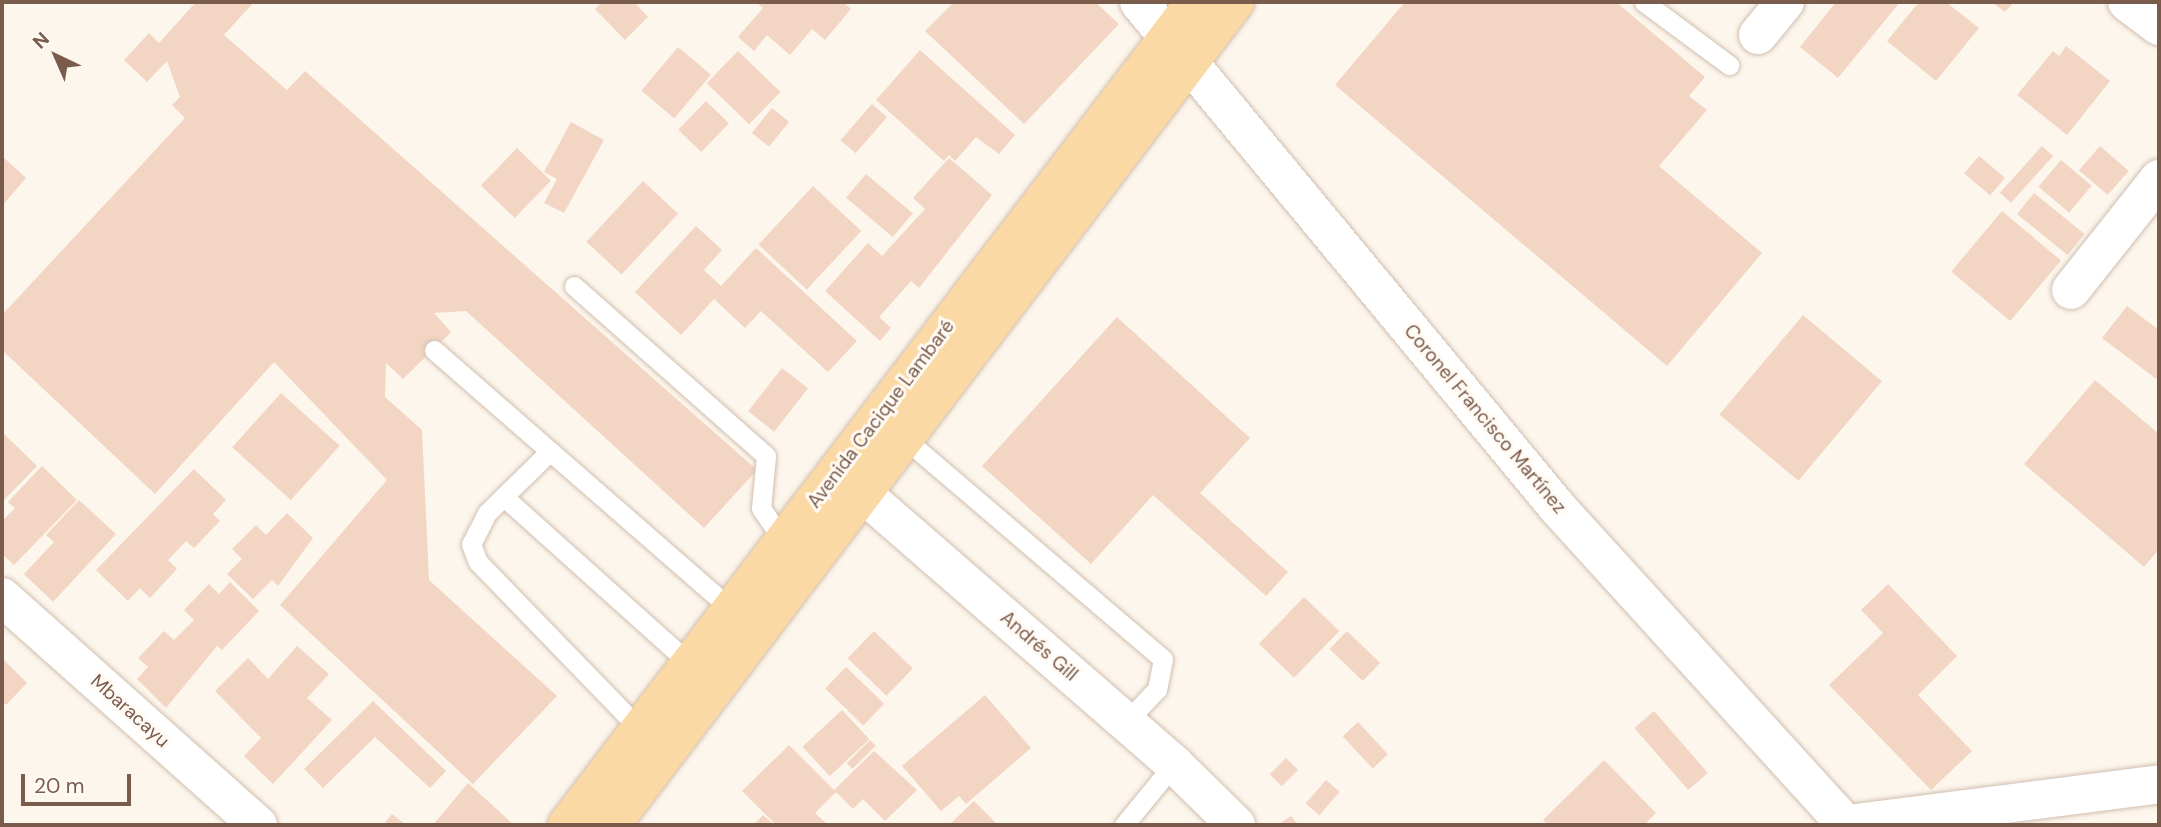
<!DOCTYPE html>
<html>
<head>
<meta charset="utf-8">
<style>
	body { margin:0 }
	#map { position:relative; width:2161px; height:827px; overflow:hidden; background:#fdf6ec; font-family:"DM Sans",sans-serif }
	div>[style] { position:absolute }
	.building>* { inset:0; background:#f3d5c3; transform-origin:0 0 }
	.roads { filter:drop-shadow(0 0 2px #d1beb0) drop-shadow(0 0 2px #d1beb0) }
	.service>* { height:19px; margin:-9.5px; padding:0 9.5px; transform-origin:9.5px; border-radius:9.5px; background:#fff }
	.minor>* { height:38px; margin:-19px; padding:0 19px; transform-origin:19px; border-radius:19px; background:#fff }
	.tertiary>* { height:38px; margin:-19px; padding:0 19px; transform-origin:19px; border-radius:19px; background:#fff }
	.primary>* { height:38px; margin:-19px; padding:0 19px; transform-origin:19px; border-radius:19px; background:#fbd9a5 }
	span { translate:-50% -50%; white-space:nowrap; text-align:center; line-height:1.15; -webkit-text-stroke:6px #fffaf3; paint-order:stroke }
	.street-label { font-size:19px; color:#7a5c4d }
	.frame { position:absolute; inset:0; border:4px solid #7a5c4d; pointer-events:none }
	.north { position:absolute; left:21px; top:21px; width:70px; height:70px; -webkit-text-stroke:5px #fffaf3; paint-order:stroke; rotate:316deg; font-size:19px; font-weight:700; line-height:28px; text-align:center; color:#7a5c4d }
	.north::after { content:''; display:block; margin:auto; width:24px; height:32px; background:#7a5c4d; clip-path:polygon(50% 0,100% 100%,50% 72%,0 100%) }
	.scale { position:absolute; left:21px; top:774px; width:110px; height:32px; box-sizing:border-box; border:4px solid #7a5c4d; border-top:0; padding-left:9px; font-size:21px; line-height:24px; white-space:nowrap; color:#7a5c4d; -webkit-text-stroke:5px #fffaf3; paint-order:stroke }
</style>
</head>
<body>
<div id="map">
	<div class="building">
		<i style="clip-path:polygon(196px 2px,254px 2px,224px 35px,287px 90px,305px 71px,757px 470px,704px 528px,466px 311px,434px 313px,451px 332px,403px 379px,386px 363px,385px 397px,422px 430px,429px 580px,557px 696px,473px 784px,280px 605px,387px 480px,274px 362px,155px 494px,2px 350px,2px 315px,185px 118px,172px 105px,180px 97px,167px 61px,147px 82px,124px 60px,149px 33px,159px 43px)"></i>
		<i style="clip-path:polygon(602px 2px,634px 2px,648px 17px,625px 40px,595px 9px)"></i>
		<i style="clip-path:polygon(756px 2px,843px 2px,851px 9px,825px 40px,812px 29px,790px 55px,767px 35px,754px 51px,738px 37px,763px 8px)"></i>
		<i style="clip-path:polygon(954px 2px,1095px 2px,1119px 24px,1024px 124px,925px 31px)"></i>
		<i style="clip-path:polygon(1405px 2px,1616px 2px,1705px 77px,1689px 96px,1707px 110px,1659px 166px,1762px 253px,1667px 366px,1335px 85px)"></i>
		<i style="clip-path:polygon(1836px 2px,1900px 2px,1838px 78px,1800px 47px)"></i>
		<i style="clip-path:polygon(1919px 2px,1946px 2px,1979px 28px,1936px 81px,1887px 41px)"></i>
		<i style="clip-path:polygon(1992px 2px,2014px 2px,2005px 12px)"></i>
		<i style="clip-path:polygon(2066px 46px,2110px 81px,2067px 135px,2017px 95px,2053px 51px,2059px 56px)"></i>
		<i style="left:678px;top:47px;width:43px;height:57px;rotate:40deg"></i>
		<i style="clip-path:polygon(920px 50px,1015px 135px,999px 154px,976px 137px,955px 161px,949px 155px,944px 161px,876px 100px)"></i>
		<i style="left:738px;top:51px;width:59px;height:45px;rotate:44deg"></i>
		<i style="left:706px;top:101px;width:32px;height:40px;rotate:44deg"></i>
		<i style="left:872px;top:104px;width:20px;height:48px;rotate:41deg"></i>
		<i style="left:772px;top:108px;width:22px;height:32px;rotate:39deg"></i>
		<i style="clip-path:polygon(571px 122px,604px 140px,564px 213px,544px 203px,557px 179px,544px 172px)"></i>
		<i style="left:2042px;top:146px;width:15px;height:63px;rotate:42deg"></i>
		<i style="left:2100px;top:146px;width:38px;height:32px;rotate:41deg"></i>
		<i style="left:517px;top:148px;width:47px;height:52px;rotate:44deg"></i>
		<i style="clip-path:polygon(2px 156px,26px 178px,2px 206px)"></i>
		<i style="left:1979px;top:156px;width:34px;height:23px;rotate:40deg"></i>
		<i style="clip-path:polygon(949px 158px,992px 195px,919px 288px,911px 281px,879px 317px,891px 328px,880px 341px,825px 291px,868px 243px,882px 256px,925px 209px,913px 198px)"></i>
		<i style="left:2061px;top:160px;width:40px;height:35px;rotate:40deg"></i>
		<i style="left:866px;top:174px;width:61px;height:31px;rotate:40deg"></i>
		<i style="left:643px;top:181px;width:48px;height:83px;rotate:43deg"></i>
		<i style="left:813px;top:186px;width:66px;height:80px;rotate:43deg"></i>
		<i style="left:2034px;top:193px;width:65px;height:27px;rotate:39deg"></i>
		<i style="left:2002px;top:211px;width:77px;height:79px;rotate:40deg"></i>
		<i style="clip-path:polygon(696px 226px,722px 250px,704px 270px,721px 286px,756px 248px,857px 341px,828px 372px,761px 311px,745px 328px,714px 299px,681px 335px,635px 292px)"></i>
		<i style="clip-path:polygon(2127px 306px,2159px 330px,2159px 381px,2102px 338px)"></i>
		<i style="left:1803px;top:315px;width:103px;height:130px;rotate:40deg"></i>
		<i style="clip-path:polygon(1117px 317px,1250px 438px,1200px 493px,1288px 572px,1266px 596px,1153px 495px,1091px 564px,982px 466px)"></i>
		<i style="left:782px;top:368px;width:33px;height:55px;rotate:38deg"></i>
		<i style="clip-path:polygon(2095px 380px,2159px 434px,2159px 549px,2144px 567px,2024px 464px)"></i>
		<i style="left:281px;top:393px;width:79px;height:73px;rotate:42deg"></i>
		<i style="clip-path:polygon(2px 432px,37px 466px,2px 502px)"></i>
		<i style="clip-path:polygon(42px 466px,77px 500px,14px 565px,2px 554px,2px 521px,15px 508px,8px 502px)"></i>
		<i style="clip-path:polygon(194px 469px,226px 500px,213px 514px,220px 521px,194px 548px,186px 541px,168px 560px,177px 569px,150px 598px,140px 588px,128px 601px,96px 570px)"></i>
		<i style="clip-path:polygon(79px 500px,116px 534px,53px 602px,24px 574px,54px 542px,46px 535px)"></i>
		<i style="clip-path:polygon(287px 513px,313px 538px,278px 586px,272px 580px,253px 599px,227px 574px,242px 559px,232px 549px,256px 525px,266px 535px)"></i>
		<i style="clip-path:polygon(230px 582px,259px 611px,222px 650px,217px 646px,166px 708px,137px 679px,148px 667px,138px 658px,164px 631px,174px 640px,194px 620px,184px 610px,209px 584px,219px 594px)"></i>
		<i style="clip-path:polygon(1888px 584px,1957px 656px,1918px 695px,1972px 751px,1931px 790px,1829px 685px,1883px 633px,1861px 610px)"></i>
		<i style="left:1304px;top:597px;width:49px;height:65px;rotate:44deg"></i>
		<i style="left:874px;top:631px;width:54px;height:38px;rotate:44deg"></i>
		<i style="left:1347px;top:631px;width:46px;height:25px;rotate:44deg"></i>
		<i style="clip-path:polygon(297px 646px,329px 674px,307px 698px,332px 720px,273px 784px,244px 756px,261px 738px,215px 691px,248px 658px,268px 679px)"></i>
		<i style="clip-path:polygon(2px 658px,27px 683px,6px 705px,2px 701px)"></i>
		<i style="left:846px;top:667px;width:53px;height:30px;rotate:44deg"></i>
		<i style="clip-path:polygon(985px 695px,1031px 748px,966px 804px,959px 796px,941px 811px,902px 766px)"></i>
		<i style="clip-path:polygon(373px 701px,446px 771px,430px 788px,375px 737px,323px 788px,304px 769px)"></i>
		<i style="left:842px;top:710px;width:40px;height:54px;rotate:47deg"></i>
		<i style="left:1654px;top:711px;width:82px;height:26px;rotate:49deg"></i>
		<i style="left:1358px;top:722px;width:44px;height:21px;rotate:47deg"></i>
		<i style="left:870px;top:740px;width:8px;height:33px;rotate:45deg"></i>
		<i style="clip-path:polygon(789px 745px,834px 790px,874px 751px,917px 790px,885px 821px,863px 799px,853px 809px,836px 792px,815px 813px,828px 825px,776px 825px,742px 791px)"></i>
		<i style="left:1286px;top:758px;width:17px;height:23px;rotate:45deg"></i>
		<i style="clip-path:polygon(1604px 760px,1656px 813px,1644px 825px,1548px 825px,1543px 820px)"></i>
		<i style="left:1326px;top:780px;width:18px;height:31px;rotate:41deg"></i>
		<i style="clip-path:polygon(468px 783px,514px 825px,433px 825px)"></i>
		<i style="clip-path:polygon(974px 801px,998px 825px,949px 825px)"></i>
		<i style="clip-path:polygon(392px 814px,406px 825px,383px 825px)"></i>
		<i style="clip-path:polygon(763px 815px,774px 825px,753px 825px)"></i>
		<i style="clip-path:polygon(1291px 816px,1298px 825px,1278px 825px)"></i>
	</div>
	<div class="roads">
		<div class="service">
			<i style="left:1644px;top:2px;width:106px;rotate:36.5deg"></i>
			<i style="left:574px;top:286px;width:256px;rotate:41.5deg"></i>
			<i style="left:766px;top:456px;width:52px;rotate:95.5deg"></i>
			<i style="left:761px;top:508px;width:40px;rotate:56deg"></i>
			<i style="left:434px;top:350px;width:395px;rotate:41.1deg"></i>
			<i style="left:904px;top:438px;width:340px;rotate:40.5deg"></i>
			<i style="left:1163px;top:659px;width:31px;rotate:101deg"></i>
			<i style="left:1157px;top:689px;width:45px;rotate:133.2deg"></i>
			<i style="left:550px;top:451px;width:88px;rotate:135.5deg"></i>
			<i style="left:487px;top:513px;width:35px;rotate:117deg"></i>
			<i style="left:471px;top:544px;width:19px;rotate:69deg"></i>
			<i style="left:478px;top:562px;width:234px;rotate:45.9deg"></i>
			<i style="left:504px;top:497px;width:251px;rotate:41.9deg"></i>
			<i style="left:1124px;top:825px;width:79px;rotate:-50.7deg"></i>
		</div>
		<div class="minor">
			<i style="left:1139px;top:2px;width:656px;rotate:50.38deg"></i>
			<i style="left:1557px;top:507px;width:428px;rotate:47.7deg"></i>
			<i style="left:1758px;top:35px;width:43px;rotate:-50.7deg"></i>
			<i style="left:2071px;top:290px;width:142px;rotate:-51.6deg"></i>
			<i style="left:838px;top:472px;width:445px;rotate:41deg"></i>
			<i style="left:1174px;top:764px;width:87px;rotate:44.5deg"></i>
			<i style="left:2px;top:597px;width:343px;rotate:41.7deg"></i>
			<i style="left:1841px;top:825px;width:321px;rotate:-7.3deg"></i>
		</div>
		<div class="tertiary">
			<i style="left:2127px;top:2px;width:40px;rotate:37deg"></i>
		</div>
		<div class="primary">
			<i style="left:567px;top:825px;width:1035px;rotate:-52.65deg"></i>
			<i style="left:611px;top:825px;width:1033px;rotate:-52.83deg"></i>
		</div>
	</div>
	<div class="street-label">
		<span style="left:881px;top:414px;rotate:-53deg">Avenida Cacique Lambaré</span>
		<span style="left:1485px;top:419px;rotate:50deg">Coronel Francisco Martínez</span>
		<span style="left:1039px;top:646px;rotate:41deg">Andrés Gill</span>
		<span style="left:130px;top:711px;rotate:42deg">Mbaracayu</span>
	</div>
	<div class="frame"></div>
	<div class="north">N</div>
	<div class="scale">20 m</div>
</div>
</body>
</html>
